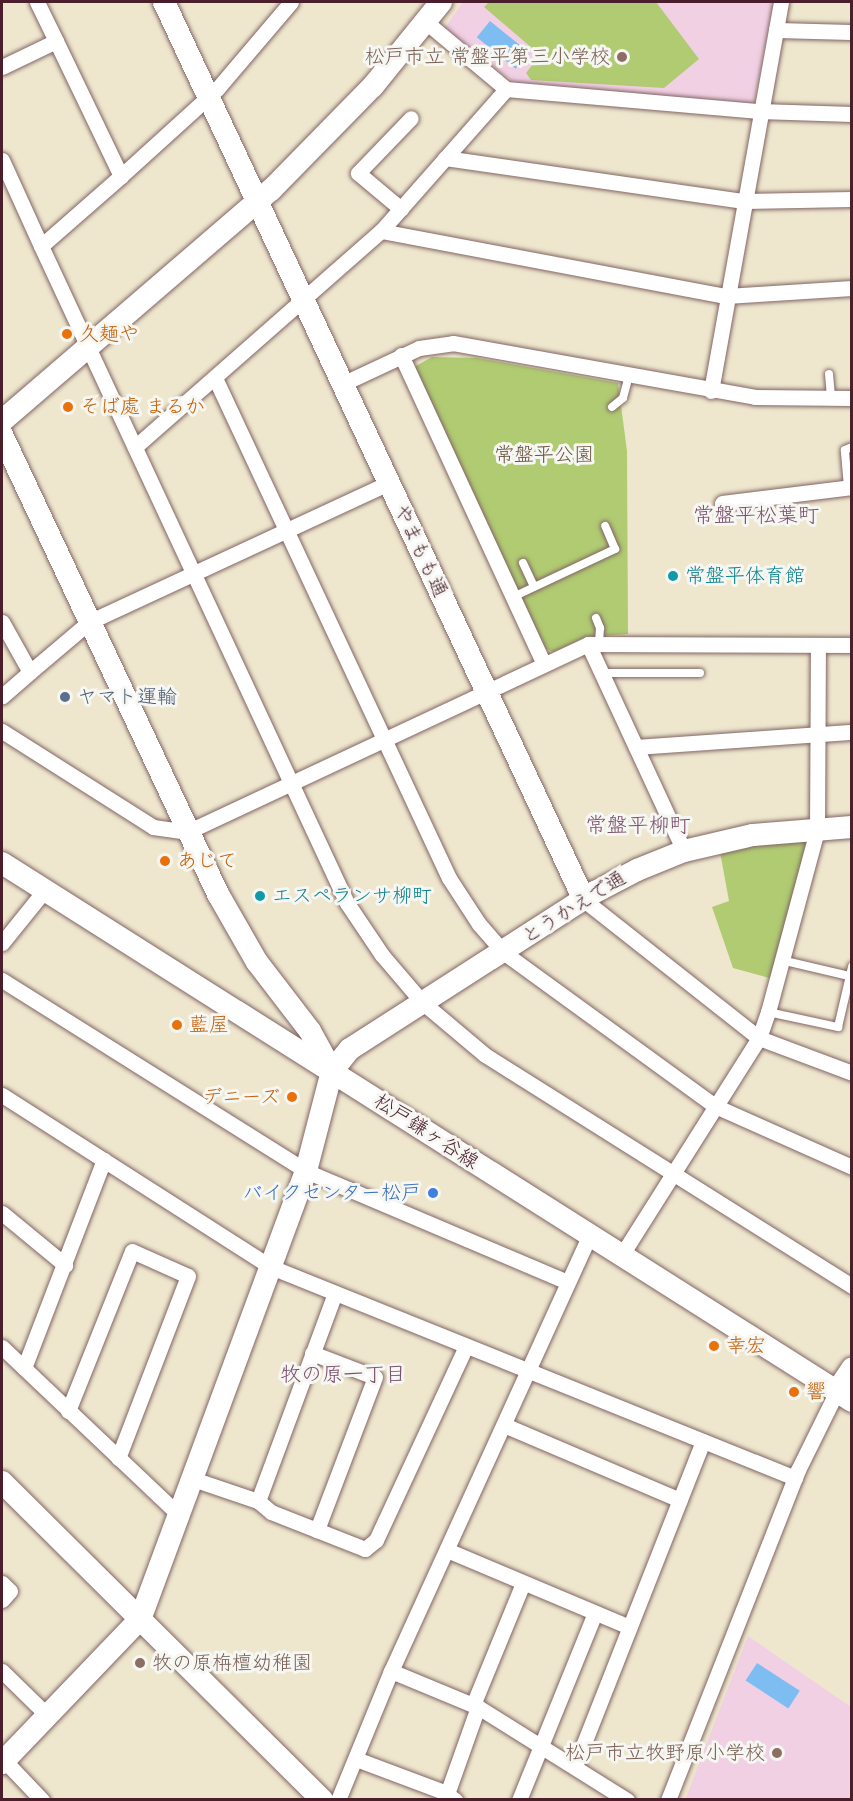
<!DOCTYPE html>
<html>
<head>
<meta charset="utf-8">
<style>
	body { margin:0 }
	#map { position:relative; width:853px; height:1801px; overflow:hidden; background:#eee7ce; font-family:"Balsamiq Sans","Klee One",sans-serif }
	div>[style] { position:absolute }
	.built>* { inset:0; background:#f1d0e4 }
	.green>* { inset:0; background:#b0cb72 }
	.water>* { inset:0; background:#7ebdf2; transform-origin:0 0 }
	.roads { filter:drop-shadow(0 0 2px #836564) drop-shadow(0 0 2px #836564) }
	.lane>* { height:8px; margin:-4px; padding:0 4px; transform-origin:4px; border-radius:4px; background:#fff }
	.street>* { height:15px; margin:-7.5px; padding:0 7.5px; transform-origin:7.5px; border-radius:7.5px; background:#fff }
	.secondary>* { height:22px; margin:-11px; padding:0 11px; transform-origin:11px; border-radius:11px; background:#fff }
	.dots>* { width:16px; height:16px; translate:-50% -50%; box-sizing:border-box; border:3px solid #f6f6f2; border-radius:50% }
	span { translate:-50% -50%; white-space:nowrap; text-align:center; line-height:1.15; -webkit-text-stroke:6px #f6f6f2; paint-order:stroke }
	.education-label { font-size:20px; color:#785e54 }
	.right { translate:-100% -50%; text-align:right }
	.left { translate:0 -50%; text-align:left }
	.food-label { font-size:20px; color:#c56008 }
	.park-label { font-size:20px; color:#695340 }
	.street-label { font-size:20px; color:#4a1f2b }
	.culture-label { font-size:20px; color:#0d838f }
	.service-label { font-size:20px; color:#4e5e75 }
	.shop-label { font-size:20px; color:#366cbe }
	.neighbourhood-label { font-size:21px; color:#794f6c }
	.frame { position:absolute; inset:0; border:3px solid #4a1f2b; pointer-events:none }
</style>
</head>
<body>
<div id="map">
	<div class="built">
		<i style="clip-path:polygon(463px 2px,774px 2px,755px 99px,750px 105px,519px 86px,444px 29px)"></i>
		<i style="clip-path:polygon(748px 1636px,851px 1707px,851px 1799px,685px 1800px)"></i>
	</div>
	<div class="green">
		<i style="clip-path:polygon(489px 2px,656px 2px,699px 59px,664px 88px,531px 80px,526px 73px,540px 55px,484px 7px)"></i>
		<i style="clip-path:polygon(432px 357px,477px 358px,618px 383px,627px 451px,628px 634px,586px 637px,553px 652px,542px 647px,414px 367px)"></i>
		<i style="clip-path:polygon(779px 841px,803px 841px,808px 845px,773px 979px,733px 968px,712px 907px,729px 901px,720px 852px)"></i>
	</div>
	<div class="water">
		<i style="left:490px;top:21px;width:50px;height:21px;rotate:39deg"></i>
		<i style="left:757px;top:1663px;width:51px;height:21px;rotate:33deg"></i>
	</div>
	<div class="roads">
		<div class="lane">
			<i style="left:829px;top:374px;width:24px;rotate:85deg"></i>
			<i style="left:612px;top:407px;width:14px;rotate:-39deg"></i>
			<i style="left:623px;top:398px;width:24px;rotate:-75deg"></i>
			<i style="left:848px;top:487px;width:37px;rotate:-95deg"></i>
			<i style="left:845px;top:450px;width:8px;rotate:-23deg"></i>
			<i style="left:523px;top:563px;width:26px;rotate:65deg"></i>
			<i style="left:513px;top:597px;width:113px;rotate:-25.2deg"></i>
			<i style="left:615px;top:549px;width:25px;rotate:-113deg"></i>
			<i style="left:596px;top:618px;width:11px;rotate:68deg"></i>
			<i style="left:600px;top:628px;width:16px;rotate:94deg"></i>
			<i style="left:601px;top:673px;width:99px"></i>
			<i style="left:781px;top:960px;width:70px;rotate:13.2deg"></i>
			<i style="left:768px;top:1012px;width:72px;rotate:12.1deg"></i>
			<i style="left:838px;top:1027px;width:62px;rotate:-76.9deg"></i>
		</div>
		<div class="street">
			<i style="left:37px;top:2px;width:43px;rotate:64deg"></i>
			<i style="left:426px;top:22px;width:104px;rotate:39.9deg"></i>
			<i style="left:506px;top:89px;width:254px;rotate:5deg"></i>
			<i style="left:759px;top:111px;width:93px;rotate:1.8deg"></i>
			<i style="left:776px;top:30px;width:76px;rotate:1.5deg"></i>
			<i style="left:2px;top:67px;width:60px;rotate:-25.7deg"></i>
			<i style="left:56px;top:41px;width:150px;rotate:64.3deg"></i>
			<i style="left:121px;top:176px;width:130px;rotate:-42.2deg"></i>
			<i style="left:217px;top:89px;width:114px;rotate:-49.6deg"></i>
			<i style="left:445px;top:158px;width:302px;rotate:8.2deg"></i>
			<i style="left:744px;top:201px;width:108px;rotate:-1.1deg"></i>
			<i style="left:2px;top:160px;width:94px;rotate:65.6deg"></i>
			<i style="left:121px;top:176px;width:106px;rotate:138.8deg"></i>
			<i style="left:41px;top:246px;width:725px;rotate:65.03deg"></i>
			<i style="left:347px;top:903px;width:63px;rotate:56.1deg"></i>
			<i style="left:382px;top:955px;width:62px;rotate:49.6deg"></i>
			<i style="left:422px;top:1002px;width:82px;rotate:40.1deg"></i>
			<i style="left:485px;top:1055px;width:434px;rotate:32.2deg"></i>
			<i style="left:401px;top:209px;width:56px;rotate:-140.1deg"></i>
			<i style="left:358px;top:173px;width:76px;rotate:-46.1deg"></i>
			<i style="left:381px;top:231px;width:351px;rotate:10.7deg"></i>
			<i style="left:726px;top:296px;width:126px;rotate:-3.6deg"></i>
			<i style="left:401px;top:355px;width:340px;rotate:65.2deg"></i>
			<i style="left:215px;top:378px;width:552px;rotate:64.92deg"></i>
			<i style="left:449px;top:878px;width:55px;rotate:56.9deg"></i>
			<i style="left:479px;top:924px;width:37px;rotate:49deg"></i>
			<i style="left:503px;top:952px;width:262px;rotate:36deg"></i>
			<i style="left:715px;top:1106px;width:150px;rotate:24deg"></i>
			<i style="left:342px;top:384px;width:85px;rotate:-25.1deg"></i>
			<i style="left:419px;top:348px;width:34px;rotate:-8deg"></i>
			<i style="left:453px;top:343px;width:307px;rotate:10.1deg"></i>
			<i style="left:755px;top:397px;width:97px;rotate:0.6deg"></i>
			<i style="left:711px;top:391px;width:395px;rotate:-79.8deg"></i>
			<i style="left:135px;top:447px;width:327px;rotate:-41.3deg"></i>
			<i style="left:381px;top:231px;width:189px;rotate:-48.6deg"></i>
			<i style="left:722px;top:503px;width:131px;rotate:-7deg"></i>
			<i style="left:2px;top:622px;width:57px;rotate:60.8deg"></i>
			<i style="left:30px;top:672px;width:37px;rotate:139deg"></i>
			<i style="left:588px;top:644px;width:228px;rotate:65.1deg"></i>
			<i style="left:30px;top:672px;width:77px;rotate:-40.3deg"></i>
			<i style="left:89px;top:622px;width:330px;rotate:-24.9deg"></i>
			<i style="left:2px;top:731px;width:179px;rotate:32.4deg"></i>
			<i style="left:153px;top:827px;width:34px;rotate:8deg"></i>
			<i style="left:187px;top:832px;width:443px;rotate:-25.1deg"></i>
			<i style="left:588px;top:644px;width:264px;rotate:0.2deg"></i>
			<i style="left:636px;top:747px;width:217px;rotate:-4deg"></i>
			<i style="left:584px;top:900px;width:223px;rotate:38.3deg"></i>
			<i style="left:759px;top:1038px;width:99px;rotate:20.6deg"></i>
			<i style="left:2px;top:943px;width:67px;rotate:-51.1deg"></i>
			<i style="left:2px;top:980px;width:359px;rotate:32.1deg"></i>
			<i style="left:306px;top:1171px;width:284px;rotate:23deg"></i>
			<i style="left:2px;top:1095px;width:319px;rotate:32.6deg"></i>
			<i style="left:271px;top:1267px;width:565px;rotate:21.93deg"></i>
			<i style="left:2px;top:1213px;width:82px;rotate:39.5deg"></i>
			<i style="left:621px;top:1256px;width:258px;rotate:-57.7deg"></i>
			<i style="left:759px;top:1038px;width:28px;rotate:-71deg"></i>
			<i style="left:768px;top:1012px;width:188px;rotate:-74.9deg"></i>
			<i style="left:817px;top:830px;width:185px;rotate:-89.7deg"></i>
			<i style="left:335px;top:1293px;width:222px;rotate:110.3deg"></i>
			<i style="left:258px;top:1501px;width:17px;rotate:40deg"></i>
			<i style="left:271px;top:1512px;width:101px;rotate:21.5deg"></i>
			<i style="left:365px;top:1549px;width:14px;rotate:-39deg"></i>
			<i style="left:376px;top:1540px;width:214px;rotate:-65.1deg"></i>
			<i style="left:2px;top:1347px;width:244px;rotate:43.5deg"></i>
			<i style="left:312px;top:1353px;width:67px;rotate:20.9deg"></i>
			<i style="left:375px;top:1377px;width:164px;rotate:110.8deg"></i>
			<i style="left:24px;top:1368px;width:223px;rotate:-69deg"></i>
			<i style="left:68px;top:1411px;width:172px;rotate:-68.2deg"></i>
			<i style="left:132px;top:1251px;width:61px;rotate:24.1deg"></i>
			<i style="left:188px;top:1276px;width:195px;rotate:111deg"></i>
			<i style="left:504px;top:1425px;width:191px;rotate:23.1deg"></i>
			<i style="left:193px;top:1479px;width:69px;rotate:18.7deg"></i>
			<i style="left:447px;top:1550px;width:198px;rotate:22.9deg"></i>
			<i style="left:2px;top:1583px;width:11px;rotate:45deg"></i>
			<i style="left:10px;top:1591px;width:12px;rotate:132deg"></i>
			<i style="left:2px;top:1671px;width:63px;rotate:44.4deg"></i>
			<i style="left:391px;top:1671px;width:94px;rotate:22.5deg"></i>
			<i style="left:478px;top:1707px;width:176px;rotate:32deg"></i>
			<i style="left:473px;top:1705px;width:132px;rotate:-67.7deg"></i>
			<i style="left:2px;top:1758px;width:58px;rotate:46.4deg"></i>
			<i style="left:356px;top:1759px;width:94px;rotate:20.6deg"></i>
			<i style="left:444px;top:1792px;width:14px;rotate:36deg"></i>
			<i style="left:575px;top:1766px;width:349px;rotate:-68.5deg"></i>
			<i style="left:447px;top:1794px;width:92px;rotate:-70.4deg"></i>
			<i style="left:338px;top:1800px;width:139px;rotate:-67.7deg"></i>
			<i style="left:391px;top:1671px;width:477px;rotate:-65.5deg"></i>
			<i style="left:519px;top:1800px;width:202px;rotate:-67.9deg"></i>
			<i style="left:668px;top:1800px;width:355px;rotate:-68.5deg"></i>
			<i style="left:798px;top:1470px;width:88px;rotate:-63.7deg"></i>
		</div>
		<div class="secondary">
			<i style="left:164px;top:2px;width:991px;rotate:64.93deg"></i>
			<i style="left:2px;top:421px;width:355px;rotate:-40.7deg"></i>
			<i style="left:271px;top:190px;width:146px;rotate:-45.6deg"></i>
			<i style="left:373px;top:86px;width:108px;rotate:-51deg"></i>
			<i style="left:2px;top:435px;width:507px;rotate:64.8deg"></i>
			<i style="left:218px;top:894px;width:78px;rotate:60.2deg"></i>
			<i style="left:257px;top:962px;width:87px;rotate:52.5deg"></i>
			<i style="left:310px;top:1031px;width:46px;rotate:61.2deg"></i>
			<i style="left:332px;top:1071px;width:103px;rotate:104.6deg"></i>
			<i style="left:306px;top:1171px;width:476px;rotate:110.3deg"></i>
			<i style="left:141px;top:1618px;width:201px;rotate:133.8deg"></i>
			<i style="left:2px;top:863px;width:1006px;rotate:32.33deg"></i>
			<i style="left:332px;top:1071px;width:28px;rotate:-51deg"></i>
			<i style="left:350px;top:1049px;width:291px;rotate:-32.7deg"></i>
			<i style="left:595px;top:892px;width:47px;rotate:-27.6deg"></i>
			<i style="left:637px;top:870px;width:51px;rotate:-22deg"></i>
			<i style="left:684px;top:851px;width:71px;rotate:-13.1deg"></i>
			<i style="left:753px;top:835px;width:99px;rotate:-4.6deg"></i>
			<i style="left:837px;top:1391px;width:27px;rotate:-56deg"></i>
			<i style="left:2px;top:1482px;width:451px;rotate:44.8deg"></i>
		</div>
	</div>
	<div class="dots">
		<i style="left:622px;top:57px;background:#8d6e63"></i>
		<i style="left:67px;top:334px;background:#e8710a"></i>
		<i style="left:68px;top:407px;background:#e8710a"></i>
		<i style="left:673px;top:576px;background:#0f9aa8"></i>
		<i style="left:65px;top:697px;background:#5c6f8a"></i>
		<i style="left:165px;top:861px;background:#e8710a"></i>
		<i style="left:260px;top:896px;background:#0f9aa8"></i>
		<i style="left:177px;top:1025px;background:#e8710a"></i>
		<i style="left:292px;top:1097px;background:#e8710a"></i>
		<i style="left:433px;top:1193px;background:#3f7fe0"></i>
		<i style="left:714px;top:1346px;background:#e8710a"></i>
		<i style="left:794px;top:1392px;background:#e8710a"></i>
		<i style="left:140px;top:1663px;background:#8d6e63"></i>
		<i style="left:777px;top:1753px;background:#8d6e63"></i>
	</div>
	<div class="education-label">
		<span class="right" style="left:610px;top:57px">松戸市立 常盤平第三小学校</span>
		<span class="left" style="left:152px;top:1663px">牧の原栴檀幼稚園</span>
		<span class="right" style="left:765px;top:1753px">松戸市立牧野原小学校</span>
	</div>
	<div class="food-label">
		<span class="left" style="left:79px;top:334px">久麺や</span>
		<span class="left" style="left:80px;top:407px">そば處 まるか</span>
		<span class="left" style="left:177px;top:861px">あじて</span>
		<span class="left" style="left:189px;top:1025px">藍屋</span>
		<span class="right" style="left:280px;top:1097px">デニーズ</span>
		<span class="left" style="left:726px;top:1346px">幸宏</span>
		<span class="left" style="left:806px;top:1392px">響</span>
	</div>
	<div class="park-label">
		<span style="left:544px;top:455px">常盤平公園</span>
	</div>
	<div class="street-label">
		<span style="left:420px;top:551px;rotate:65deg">やまもも通</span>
		<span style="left:574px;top:908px;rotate:-32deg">とうかえで通</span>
		<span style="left:426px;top:1132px;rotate:33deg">松戸鎌ヶ谷線</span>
	</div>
	<div class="culture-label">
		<span class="left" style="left:685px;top:576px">常盤平体育館</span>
		<span class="left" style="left:272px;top:896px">エスペランサ柳町</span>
	</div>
	<div class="service-label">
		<span class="left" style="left:77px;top:697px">ヤマト運輸</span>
	</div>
	<div class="shop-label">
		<span class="right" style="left:421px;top:1193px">バイクセンター松戸</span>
	</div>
	<div class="neighbourhood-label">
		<span style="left:756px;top:516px">常盤平松葉町</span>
		<span style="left:638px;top:826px">常盤平柳町</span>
		<span style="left:343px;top:1375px">牧の原一丁目</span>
	</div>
	<div class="frame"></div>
</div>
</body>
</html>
